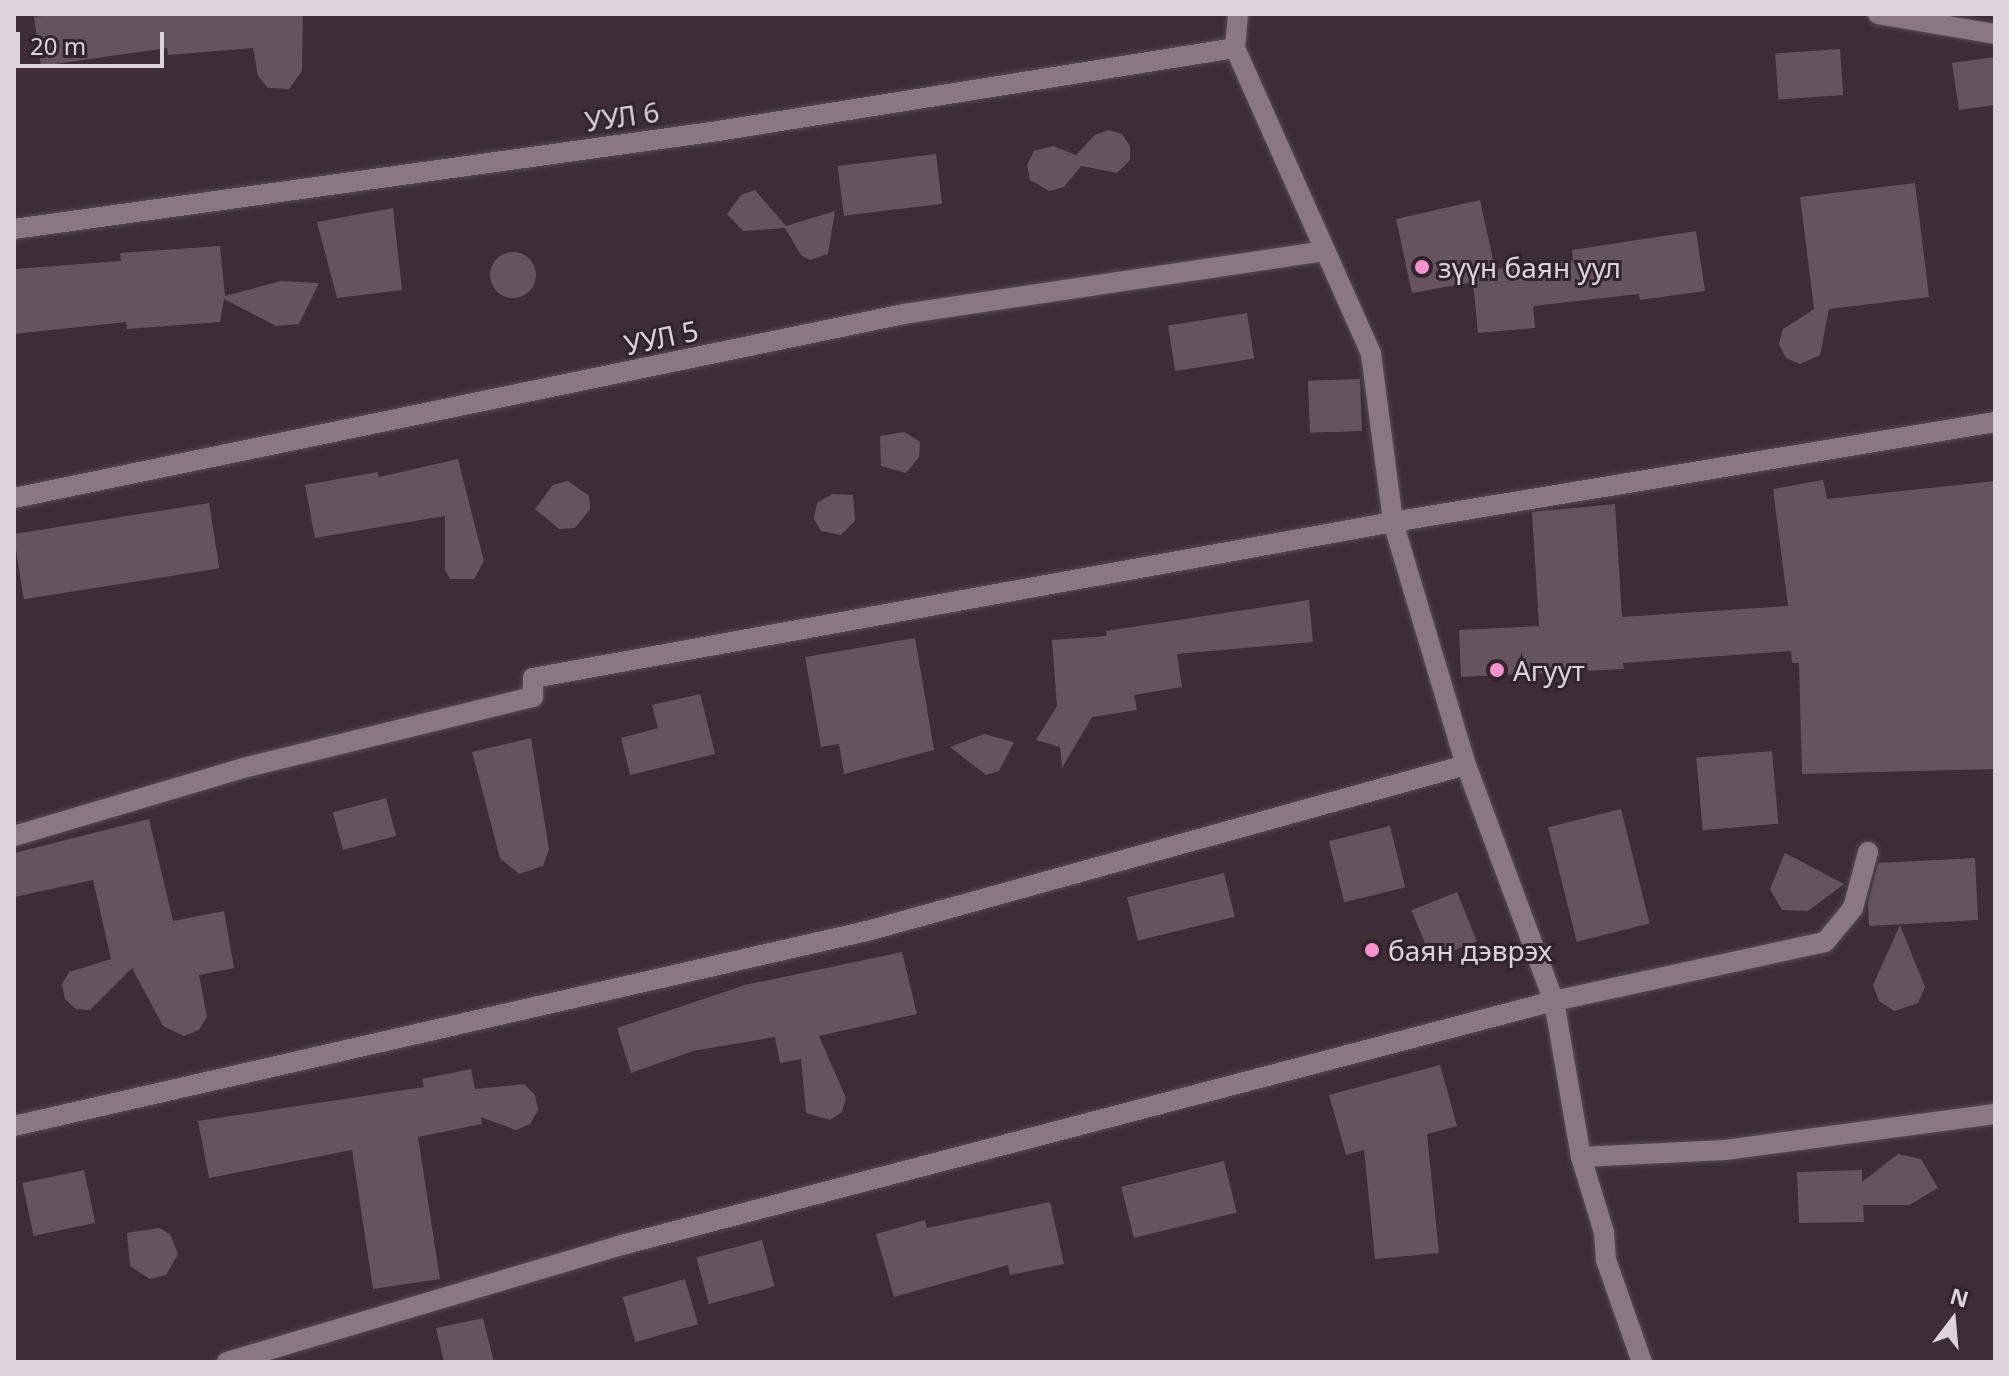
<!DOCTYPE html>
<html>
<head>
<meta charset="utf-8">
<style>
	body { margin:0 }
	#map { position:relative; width:2009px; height:1376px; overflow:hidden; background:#3d2e36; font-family:"Noto Sans",sans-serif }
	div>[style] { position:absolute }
	.building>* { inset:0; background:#64545d; transform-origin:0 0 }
	.round { border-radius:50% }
	.roads { filter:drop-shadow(0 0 2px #574b52) drop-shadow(0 0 2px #574b52) }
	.street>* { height:20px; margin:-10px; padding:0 10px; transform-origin:10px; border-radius:10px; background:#897881 }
	.dots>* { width:22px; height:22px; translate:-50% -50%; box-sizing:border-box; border:4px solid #32242c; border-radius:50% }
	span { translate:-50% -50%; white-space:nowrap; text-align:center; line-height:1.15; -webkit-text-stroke:6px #32242c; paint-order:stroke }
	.street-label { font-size:28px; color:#ddd3d9 }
	.poi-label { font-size:28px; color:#ddd3d9 }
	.left { translate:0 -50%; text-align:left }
	.frame { position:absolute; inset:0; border:16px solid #ddd3d9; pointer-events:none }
	.north { position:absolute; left:1913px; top:1280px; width:80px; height:80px; -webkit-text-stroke:6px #32242c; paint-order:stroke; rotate:16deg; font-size:22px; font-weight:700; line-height:32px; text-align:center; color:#ddd3d9 }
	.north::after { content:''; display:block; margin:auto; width:28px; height:36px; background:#ddd3d9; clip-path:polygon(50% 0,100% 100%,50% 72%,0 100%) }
	.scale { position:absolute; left:16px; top:32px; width:148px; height:36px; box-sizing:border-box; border:4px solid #ddd3d9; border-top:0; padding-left:10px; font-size:24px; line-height:28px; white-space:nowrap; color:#ddd3d9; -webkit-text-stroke:6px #32242c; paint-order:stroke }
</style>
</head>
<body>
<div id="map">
	<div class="building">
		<i style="clip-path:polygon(58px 14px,303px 14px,302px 71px,289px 89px,268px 88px,258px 76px,253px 48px,168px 55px,167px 48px,41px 66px,34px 17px)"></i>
		<i style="left:1840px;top:49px;width:46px;height:65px;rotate:86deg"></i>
		<i style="clip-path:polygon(1995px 57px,1995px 105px,1959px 110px,1952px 63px)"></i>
		<i style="clip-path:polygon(1108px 130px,1122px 134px,1130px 146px,1130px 160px,1117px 173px,1081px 166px,1064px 187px,1049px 191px,1030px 180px,1027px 165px,1034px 151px,1053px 146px,1076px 155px,1095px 135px)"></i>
		<i style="left:936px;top:154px;width:50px;height:99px;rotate:83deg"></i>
		<i style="clip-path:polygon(1915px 183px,1929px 297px,1829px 309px,1820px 355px,1800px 364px,1786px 358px,1779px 344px,1783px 329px,1814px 309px,1800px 197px)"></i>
		<i style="clip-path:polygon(755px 190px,786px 226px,835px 211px,828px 254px,810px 260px,801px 255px,785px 228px,743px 231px,727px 214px,741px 195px)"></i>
		<i style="clip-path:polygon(1480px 200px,1495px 269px,1573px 260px,1572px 250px,1696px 231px,1705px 291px,1640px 300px,1639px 294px,1533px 306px,1535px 328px,1478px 333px,1473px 282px,1412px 293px,1396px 219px)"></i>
		<i style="clip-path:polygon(393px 208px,402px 290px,337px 298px,317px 222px)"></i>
		<i style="clip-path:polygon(220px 246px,225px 296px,281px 281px,319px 283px,299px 324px,276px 326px,224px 299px,220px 322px,127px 329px,126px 322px,14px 334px,14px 269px,121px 261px,120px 253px)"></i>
		<i class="round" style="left:490px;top:252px;width:46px;height:46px"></i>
		<i style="left:1247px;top:313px;width:46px;height:80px;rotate:81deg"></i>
		<i style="left:1360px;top:379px;width:52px;height:52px;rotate:88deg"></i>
		<i style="clip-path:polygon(904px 432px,920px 442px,919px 457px,906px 473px,881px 466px,880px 436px)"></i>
		<i style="clip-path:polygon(458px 459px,484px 561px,474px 579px,450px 579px,445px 570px,445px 516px,315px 538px,305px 485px,378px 472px,379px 477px)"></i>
		<i style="clip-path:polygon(1823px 480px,1827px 499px,1995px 481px,1995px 769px,1802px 774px,1799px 663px,1792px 663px,1791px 651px,1623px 663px,1624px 669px,1461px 677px,1459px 630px,1539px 626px,1532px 512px,1615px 504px,1622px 617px,1788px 606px,1773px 489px)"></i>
		<i style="clip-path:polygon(568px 481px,589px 496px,590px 509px,575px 528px,559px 529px,535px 509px,553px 485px)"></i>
		<i style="clip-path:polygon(832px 494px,853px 495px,855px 521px,841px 535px,821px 531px,814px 519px,817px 503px)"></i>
		<i style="left:209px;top:503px;width:66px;height:198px;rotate:81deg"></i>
		<i style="clip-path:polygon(1309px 600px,1313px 642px,1177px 654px,1182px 687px,1134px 695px,1137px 710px,1092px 717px,1062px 768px,1060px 747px,1036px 740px,1057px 706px,1052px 640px,1107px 636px,1106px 631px)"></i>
		<i style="clip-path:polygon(915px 638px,934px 750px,844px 774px,839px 744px,821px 747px,805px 657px)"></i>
		<i style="clip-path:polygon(700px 694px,715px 754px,630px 775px,621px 738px,658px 728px,652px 705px)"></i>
		<i style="clip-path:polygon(984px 734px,1014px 742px,999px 771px,986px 775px,950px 747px)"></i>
		<i style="clip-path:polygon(531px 738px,549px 849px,543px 866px,519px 874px,500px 858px,472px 752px)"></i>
		<i style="left:1772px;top:751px;width:73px;height:76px;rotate:85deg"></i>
		<i style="left:386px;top:798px;width:39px;height:55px;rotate:75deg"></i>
		<i style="left:1621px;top:809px;width:118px;height:75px;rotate:76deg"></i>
		<i style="clip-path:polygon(149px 819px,173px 921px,224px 911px,234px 968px,199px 975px,207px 1017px,199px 1030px,184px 1036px,163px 1026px,132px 968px,90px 1010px,76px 1009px,65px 999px,62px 984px,69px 972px,111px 959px,93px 880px,14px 897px,14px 853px)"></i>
		<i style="left:1390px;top:826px;width:63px;height:63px;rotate:76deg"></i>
		<i style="clip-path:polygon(1785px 853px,1844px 884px,1808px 911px,1782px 910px,1770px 889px)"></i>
		<i style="clip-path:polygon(1975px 858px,1978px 920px,1869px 926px,1868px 902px,1878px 863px)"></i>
		<i style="left:1224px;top:873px;width:45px;height:100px;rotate:76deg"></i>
		<i style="left:1457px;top:892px;width:53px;height:49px;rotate:68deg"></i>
		<i style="clip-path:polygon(1900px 925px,1925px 987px,1918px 1003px,1894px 1011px,1879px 1001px,1873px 985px)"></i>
		<i style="clip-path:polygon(902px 952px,917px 1014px,819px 1036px,846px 1098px,842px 1112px,830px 1120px,806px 1113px,801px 1059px,780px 1063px,775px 1037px,693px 1051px,631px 1073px,617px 1028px,745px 985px)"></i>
		<i style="clip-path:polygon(1440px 1065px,1457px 1126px,1427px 1134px,1439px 1253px,1375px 1259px,1364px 1150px,1346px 1155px,1329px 1095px)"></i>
		<i style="clip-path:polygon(471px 1069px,475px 1089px,524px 1084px,535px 1095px,538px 1110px,530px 1124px,516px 1130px,481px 1117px,482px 1124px,418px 1137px,440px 1279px,373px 1289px,352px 1150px,209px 1178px,198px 1121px,424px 1087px,422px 1079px)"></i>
		<i style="clip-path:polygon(1898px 1154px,1921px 1159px,1938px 1188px,1909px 1205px,1863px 1205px,1864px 1222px,1799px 1223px,1797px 1172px,1862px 1170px,1862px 1182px)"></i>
		<i style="left:1224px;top:1161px;width:53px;height:106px;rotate:76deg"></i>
		<i style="left:84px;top:1170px;width:54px;height:63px;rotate:78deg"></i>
		<i style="clip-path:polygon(1050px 1202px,1064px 1264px,1010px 1275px,1008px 1265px,894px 1297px,876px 1234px,925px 1220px,927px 1228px)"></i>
		<i style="clip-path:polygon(159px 1228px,170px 1234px,178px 1254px,166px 1275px,150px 1279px,130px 1266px,127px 1233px)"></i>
		<i style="left:762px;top:1240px;width:48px;height:68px;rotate:75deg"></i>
		<i style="left:685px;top:1279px;width:47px;height:65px;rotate:74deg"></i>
		<i style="clip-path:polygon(483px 1318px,494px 1362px,444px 1362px,436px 1328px)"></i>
	</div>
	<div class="roads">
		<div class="street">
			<i style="left:1238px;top:14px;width:34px;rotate:95deg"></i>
			<i style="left:1235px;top:48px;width:335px;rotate:66deg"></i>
			<i style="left:1371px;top:354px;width:169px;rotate:82.5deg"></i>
			<i style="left:1393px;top:522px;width:254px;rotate:73.3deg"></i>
			<i style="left:1466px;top:765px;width:252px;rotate:69.6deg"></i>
			<i style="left:1554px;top:1001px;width:158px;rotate:80.2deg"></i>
			<i style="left:1581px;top:1157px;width:78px;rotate:73deg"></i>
			<i style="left:1604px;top:1232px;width:28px;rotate:86deg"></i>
			<i style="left:1606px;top:1260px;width:108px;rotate:70.6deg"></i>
			<i style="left:1878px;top:14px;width:119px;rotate:9.7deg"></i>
			<i style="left:14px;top:229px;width:711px;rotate:-7.92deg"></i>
			<i style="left:718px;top:131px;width:524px;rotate:-9.12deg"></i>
			<i style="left:14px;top:498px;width:909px;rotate:-11.68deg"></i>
			<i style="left:904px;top:314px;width:425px;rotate:-8.5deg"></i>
			<i style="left:14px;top:836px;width:239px;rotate:-16.5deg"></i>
			<i style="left:243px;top:768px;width:299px;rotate:-13.8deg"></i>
			<i style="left:533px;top:697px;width:19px;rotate:-90deg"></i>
			<i style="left:533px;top:678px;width:874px;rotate:-10.28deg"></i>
			<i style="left:1393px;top:522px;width:610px;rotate:-9.43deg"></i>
			<i style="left:14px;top:1126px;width:879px;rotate:-12.88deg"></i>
			<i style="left:871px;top:930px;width:617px;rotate:-15.5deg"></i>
			<i style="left:1581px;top:1157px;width:144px;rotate:-2.8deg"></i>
			<i style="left:1725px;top:1150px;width:272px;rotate:-7.6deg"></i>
			<i style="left:227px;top:1362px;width:408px;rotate:-16.5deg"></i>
			<i style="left:618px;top:1246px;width:968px;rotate:-14.67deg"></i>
			<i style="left:1554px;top:1001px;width:277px;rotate:-12.3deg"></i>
			<i style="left:1825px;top:942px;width:44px;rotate:-50.5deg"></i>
			<i style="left:1853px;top:908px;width:58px;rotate:-75deg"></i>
		</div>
	</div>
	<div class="dots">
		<i style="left:1422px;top:267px;background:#f790ce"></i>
		<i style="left:1497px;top:670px;background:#f790ce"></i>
		<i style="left:1372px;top:950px;background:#f790ce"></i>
	</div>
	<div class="street-label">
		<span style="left:622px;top:116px;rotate:-8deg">УУЛ 6</span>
		<span style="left:661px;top:337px;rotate:-12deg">УУЛ 5</span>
	</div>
	<div class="poi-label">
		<span class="left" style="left:1438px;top:267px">зүүн баян уул</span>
		<span class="left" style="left:1513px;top:670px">Агуут</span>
		<span class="left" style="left:1388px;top:950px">баян дэврэх</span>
	</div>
	<div class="frame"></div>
	<div class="north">N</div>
	<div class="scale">20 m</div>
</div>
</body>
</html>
